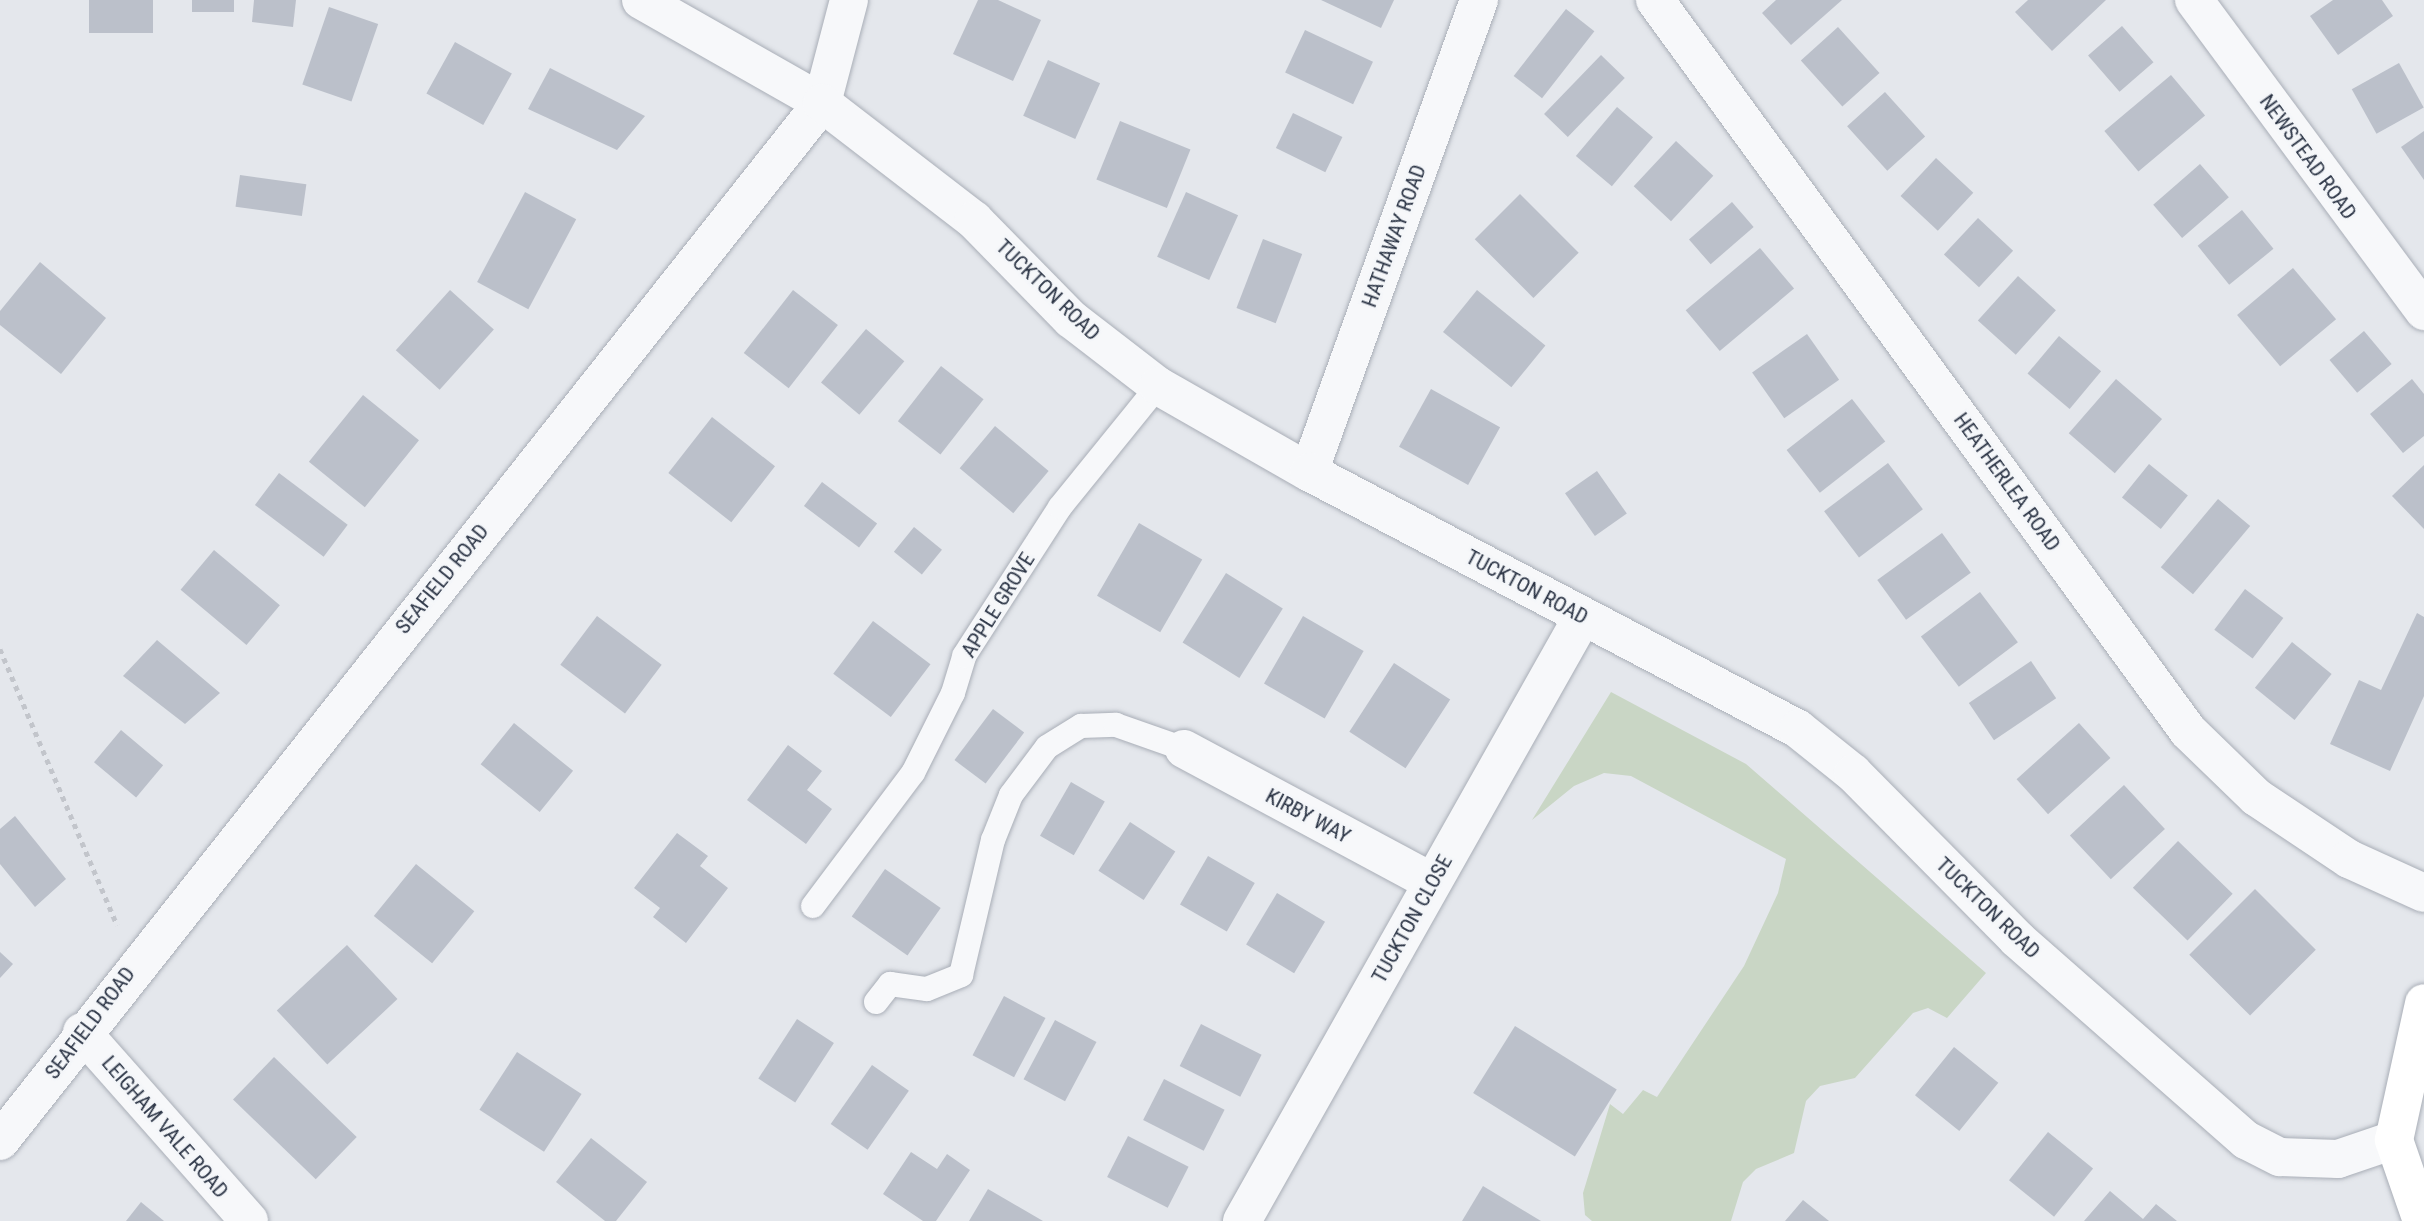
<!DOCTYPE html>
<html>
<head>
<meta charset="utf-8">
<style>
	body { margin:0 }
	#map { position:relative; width:2424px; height:1221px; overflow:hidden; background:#e4e7ec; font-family:"Roboto Condensed",sans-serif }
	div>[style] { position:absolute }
	.green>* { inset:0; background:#c9d6c5 }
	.building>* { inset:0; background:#bbc0ca; transform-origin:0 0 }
	.path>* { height:4.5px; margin-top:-2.25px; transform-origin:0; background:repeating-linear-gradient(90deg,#c2c5cb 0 5px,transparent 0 10px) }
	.roads { filter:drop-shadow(0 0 2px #a9aeb7) drop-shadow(0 0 2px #a9aeb7) }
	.service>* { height:24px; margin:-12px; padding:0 12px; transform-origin:12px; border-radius:12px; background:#f7f8fa }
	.minor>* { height:38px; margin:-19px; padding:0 19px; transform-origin:19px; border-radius:19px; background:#f7f8fa }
	.tertiary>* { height:38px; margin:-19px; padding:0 19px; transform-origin:19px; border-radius:19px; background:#f7f8fa }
	.secondary>* { height:38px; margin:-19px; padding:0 19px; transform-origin:19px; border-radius:19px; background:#fff }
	span { translate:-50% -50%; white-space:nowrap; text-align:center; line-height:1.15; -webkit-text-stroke:5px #f4f6f9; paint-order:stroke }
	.street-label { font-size:21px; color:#2b3445 }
</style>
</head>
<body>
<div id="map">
	<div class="green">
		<i style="clip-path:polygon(1611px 692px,1746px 764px,1986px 973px,1947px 1018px,1928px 1008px,1913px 1013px,1855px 1078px,1820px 1086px,1806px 1101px,1794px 1153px,1756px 1169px,1743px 1182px,1731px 1221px,1592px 1221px,1585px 1215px,1583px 1193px,1610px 1104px,1623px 1114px,1643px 1090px,1657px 1097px,1744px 966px,1778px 893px,1786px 859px,1631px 776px,1604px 773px,1574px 786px,1532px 820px)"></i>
	</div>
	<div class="building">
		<i style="left:89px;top:0;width:64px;height:33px"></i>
		<i style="left:192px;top:0;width:42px;height:12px"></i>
		<i style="clip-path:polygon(254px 0,296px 0,293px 27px,252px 22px)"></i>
		<i style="clip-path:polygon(978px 0,998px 0,1041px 20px,1013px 81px,953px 54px)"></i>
		<i style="clip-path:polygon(1321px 0,1394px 0,1381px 28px)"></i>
		<i style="clip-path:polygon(1776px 0,1842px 0,1791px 45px,1762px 13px)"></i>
		<i style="clip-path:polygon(2028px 0,2106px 0,2052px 51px,2015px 12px)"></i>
		<i style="clip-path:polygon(2333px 0,2382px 0,2393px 16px,2338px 55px,2310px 16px)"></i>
		<i style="left:329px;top:7px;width:52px;height:82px;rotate:19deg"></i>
		<i style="left:1566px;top:9px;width:36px;height:85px;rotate:38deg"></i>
		<i style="left:2122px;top:26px;width:48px;height:45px;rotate:49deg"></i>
		<i style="left:1838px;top:27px;width:62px;height:50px;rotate:48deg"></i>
		<i style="left:1305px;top:30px;width:75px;height:47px;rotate:25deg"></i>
		<i style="left:455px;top:42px;width:65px;height:59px;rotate:29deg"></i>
		<i style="left:1601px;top:55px;width:33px;height:82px;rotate:44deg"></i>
		<i style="left:1048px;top:60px;width:57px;height:61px;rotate:24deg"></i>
		<i style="left:2399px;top:63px;width:51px;height:54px;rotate:61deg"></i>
		<i style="clip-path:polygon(550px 68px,645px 116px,617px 150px,528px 109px)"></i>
		<i style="left:2171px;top:75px;width:53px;height:87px;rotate:50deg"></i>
		<i style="left:1885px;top:92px;width:60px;height:51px;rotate:48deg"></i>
		<i style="left:1617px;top:107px;width:47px;height:64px;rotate:40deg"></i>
		<i style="left:1293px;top:113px;width:55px;height:39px;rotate:26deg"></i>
		<i style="left:1120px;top:121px;width:76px;height:63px;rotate:22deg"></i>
		<i style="clip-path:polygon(2424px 131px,2424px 180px,2401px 147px)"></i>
		<i style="left:1676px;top:141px;width:51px;height:62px;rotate:43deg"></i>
		<i style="left:1936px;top:158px;width:51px;height:52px;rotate:43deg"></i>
		<i style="left:2200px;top:164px;width:44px;height:62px;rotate:49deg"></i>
		<i style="left:240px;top:175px;width:67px;height:32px;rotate:8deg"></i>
		<i style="left:525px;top:192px;width:58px;height:102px;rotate:28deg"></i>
		<i style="left:1186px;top:192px;width:57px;height:71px;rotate:24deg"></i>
		<i style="left:1520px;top:194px;width:83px;height:64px;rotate:45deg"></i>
		<i style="left:1732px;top:202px;width:33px;height:57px;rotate:49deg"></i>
		<i style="left:2242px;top:210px;width:50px;height:57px;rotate:51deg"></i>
		<i style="left:1978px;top:218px;width:48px;height:50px;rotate:43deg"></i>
		<i style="left:1263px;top:239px;width:42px;height:74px;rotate:21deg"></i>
		<i style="left:1760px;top:248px;width:53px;height:97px;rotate:50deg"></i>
		<i style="clip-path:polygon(40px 262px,106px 318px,61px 374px,0 325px,0 311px)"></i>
		<i style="left:2293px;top:268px;width:67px;height:73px;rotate:50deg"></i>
		<i style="left:2018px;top:276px;width:51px;height:60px;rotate:42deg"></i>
		<i style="left:450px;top:290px;width:59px;height:81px;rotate:42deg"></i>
		<i style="left:793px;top:290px;width:57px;height:80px;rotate:38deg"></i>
		<i style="left:1477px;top:290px;width:88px;height:54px;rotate:39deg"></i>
		<i style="left:866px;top:329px;width:50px;height:70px;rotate:40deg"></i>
		<i style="left:2364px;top:331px;width:43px;height:45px;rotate:50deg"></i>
		<i style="left:1807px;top:334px;width:56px;height:67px;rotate:55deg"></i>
		<i style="left:2059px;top:336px;width:55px;height:49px;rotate:40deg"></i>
		<i style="left:941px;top:366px;width:54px;height:70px;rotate:38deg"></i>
		<i style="left:2116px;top:379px;width:61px;height:72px;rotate:41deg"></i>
		<i style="clip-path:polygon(2412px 379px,2424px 394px,2424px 436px,2403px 453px,2370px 414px)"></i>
		<i style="left:1431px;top:389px;width:79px;height:66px;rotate:29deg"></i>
		<i style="left:363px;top:395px;width:72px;height:86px;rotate:39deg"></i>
		<i style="left:1852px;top:399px;width:54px;height:83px;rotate:52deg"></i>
		<i style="left:712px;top:417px;width:80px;height:71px;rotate:38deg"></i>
		<i style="left:995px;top:426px;width:70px;height:55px;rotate:40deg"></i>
		<i style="left:1888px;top:463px;width:58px;height:80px;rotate:53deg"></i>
		<i style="left:2149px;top:464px;width:50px;height:43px;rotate:39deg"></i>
		<i style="clip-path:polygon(2424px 465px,2424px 529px,2392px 496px)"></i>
		<i style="left:1597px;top:471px;width:52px;height:39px;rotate:55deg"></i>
		<i style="left:279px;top:473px;width:86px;height:40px;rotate:37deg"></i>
		<i style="left:822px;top:482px;width:69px;height:30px;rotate:37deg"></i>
		<i style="left:2218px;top:499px;width:42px;height:89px;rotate:40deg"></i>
		<i style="left:1139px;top:523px;width:73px;height:84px;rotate:30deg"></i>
		<i style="left:914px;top:527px;width:36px;height:32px;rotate:39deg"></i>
		<i style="left:1942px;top:533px;width:49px;height:80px;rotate:54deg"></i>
		<i style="left:214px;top:550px;width:86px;height:52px;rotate:40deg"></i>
		<i style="left:1226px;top:573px;width:67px;height:82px;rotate:32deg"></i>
		<i style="left:2245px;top:589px;width:48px;height:51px;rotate:37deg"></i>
		<i style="left:1980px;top:592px;width:63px;height:74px;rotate:53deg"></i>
		<i style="clip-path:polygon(2417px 613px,2424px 617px,2424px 696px,2390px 771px,2330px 744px,2359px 680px,2381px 690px)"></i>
		<i style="left:597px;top:616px;width:81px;height:61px;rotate:37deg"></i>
		<i style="left:1303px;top:616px;width:70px;height:78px;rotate:30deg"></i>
		<i style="left:873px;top:621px;width:72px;height:66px;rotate:37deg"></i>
		<i style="clip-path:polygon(157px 640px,220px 693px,185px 724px,123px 676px)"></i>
		<i style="left:2292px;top:642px;width:51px;height:59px;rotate:39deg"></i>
		<i style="left:2031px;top:661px;width:45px;height:75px;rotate:56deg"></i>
		<i style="left:1394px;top:663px;width:67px;height:82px;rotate:33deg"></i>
		<i style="left:993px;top:709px;width:39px;height:64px;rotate:37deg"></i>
		<i style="left:514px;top:723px;width:76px;height:53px;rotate:39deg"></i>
		<i style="left:2079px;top:723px;width:47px;height:84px;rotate:48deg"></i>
		<i style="left:121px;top:730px;width:55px;height:42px;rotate:40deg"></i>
		<i style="clip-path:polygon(788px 745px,822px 771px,807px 790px,832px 809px,806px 844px,747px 800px)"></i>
		<i style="left:1071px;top:782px;width:39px;height:62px;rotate:30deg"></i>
		<i style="left:2124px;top:785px;width:60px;height:74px;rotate:47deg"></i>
		<i style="clip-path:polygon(15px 816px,66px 879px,35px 907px,0 864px,0 829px)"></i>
		<i style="left:1130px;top:822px;width:54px;height:58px;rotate:33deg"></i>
		<i style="clip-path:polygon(677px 833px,708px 856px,700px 866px,728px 888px,686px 943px,653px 917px,660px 908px,634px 888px)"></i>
		<i style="left:2178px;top:841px;width:76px;height:65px;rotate:44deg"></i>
		<i style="left:1208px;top:856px;width:54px;height:56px;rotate:30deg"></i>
		<i style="left:416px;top:864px;width:75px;height:67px;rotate:39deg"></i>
		<i style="left:885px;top:869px;width:68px;height:58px;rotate:35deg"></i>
		<i style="left:2255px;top:889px;width:86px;height:93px;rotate:45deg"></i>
		<i style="left:1277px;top:893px;width:56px;height:60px;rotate:31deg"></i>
		<i style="left:347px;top:945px;width:74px;height:96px;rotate:47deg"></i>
		<i style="clip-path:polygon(0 952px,13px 964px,0 978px)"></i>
		<i style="left:1004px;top:996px;width:47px;height:67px;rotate:28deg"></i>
		<i style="left:797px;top:1019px;width:44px;height:71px;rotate:33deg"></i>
		<i style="left:1055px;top:1020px;width:47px;height:67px;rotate:28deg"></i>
		<i style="left:1201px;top:1024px;width:68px;height:47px;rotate:27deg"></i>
		<i style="left:1515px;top:1026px;width:120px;height:79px;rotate:32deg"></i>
		<i style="left:1954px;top:1047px;width:57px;height:62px;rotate:39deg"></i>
		<i style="left:517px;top:1052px;width:77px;height:69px;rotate:33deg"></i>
		<i style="left:274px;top:1057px;width:115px;height:59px;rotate:44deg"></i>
		<i style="left:872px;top:1065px;width:45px;height:72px;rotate:35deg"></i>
		<i style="left:1164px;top:1079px;width:68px;height:46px;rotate:27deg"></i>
		<i style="left:2048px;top:1132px;width:58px;height:62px;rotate:39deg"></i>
		<i style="left:1128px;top:1136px;width:68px;height:46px;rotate:27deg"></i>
		<i style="clip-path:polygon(591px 1138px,647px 1182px,616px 1221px,605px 1221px,556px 1182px)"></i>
		<i style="clip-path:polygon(911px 1152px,937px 1169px,947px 1154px,970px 1170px,936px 1221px,923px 1221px,883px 1194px)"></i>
		<i style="clip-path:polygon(1483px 1186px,1541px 1221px,1462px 1221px)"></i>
		<i style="clip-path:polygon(988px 1189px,1043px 1221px,969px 1221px)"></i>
		<i style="clip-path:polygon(2110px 1191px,2143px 1219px,2156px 1204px,2177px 1221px,2084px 1221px)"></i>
		<i style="clip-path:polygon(1803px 1200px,1829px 1221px,1785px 1221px)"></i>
		<i style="clip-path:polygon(141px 1202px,164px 1221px,126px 1221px)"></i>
	</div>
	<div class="path">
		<i style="left:0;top:649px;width:300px;rotate:67deg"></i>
	</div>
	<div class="roads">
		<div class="service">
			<i style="left:813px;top:906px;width:166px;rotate:-53.1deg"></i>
			<i style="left:913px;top:773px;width:89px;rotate:-63.4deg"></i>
			<i style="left:953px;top:693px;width:39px;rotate:-73deg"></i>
			<i style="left:964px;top:656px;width:177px;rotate:-57.2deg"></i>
			<i style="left:1060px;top:507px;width:156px;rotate:-51deg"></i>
			<i style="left:876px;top:1002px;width:23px;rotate:-52deg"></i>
			<i style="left:890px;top:984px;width:37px;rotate:8deg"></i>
			<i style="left:927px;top:989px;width:37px;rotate:-22deg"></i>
			<i style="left:961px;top:975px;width:139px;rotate:-76.7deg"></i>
			<i style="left:993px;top:840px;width:48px;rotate:-68.2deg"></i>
			<i style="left:1011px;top:795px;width:60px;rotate:-53.1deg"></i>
			<i style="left:1047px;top:747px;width:40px;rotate:-32deg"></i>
			<i style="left:1081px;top:726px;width:35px;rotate:-2deg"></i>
			<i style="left:1116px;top:725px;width:72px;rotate:19.4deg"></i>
		</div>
		<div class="minor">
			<i style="left:1655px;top:0;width:905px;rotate:53.9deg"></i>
			<i style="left:2188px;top:731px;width:95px;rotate:44.1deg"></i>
			<i style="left:2256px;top:797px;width:112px;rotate:33.7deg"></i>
			<i style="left:2349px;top:859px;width:82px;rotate:24.4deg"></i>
			<i style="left:2194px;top:0;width:387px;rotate:53.5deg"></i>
			<i style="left:1309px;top:472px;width:502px;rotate:-70.19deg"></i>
			<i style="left:1184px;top:749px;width:281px;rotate:28.2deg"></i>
			<i style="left:82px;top:1032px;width:252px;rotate:48.5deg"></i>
			<i style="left:0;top:1141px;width:1324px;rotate:-51.62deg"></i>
			<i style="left:822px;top:103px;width:106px;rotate:-75.3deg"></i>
			<i style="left:1242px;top:1221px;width:694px;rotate:-60.59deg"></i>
		</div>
		<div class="tertiary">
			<i style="left:641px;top:0;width:208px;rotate:29.6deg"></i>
			<i style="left:822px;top:103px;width:192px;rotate:37.6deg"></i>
			<i style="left:974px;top:220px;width:139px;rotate:45.6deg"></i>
			<i style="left:1071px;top:319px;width:110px;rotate:37.6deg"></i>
			<i style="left:1158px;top:386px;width:174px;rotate:29.7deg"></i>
			<i style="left:1309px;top:472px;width:552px;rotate:27.72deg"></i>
			<i style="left:1798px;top:729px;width:70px;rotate:38.7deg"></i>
			<i style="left:1853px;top:773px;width:233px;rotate:45.3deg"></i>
			<i style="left:2017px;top:939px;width:305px;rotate:41.3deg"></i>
			<i style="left:2246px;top:1140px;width:38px;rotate:27deg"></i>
			<i style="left:2280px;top:1157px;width:58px;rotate:2deg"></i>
			<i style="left:2338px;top:1159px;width:59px;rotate:-18.7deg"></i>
		</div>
		<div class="secondary">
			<i style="left:2422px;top:1221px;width:86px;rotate:-109.1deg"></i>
			<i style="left:2394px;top:1140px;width:140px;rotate:-77.6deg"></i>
		</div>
	</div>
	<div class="street-label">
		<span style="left:2308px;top:157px;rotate:54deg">NEWSTEAD ROAD</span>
		<span style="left:1394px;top:236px;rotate:-70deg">HATHAWAY ROAD</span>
		<span style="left:1048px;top:290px;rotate:44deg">TUCKTON ROAD</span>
		<span style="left:2007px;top:482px;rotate:54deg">HEATHERLEA ROAD</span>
		<span style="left:442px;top:579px;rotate:-51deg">SEAFIELD ROAD</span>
		<span style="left:1527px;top:587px;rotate:28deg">TUCKTON ROAD</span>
		<span style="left:998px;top:605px;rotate:-58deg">APPLE GROVE</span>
		<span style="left:1308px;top:816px;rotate:28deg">KIRBY WAY</span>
		<span style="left:1988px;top:908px;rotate:44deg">TUCKTON ROAD</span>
		<span style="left:1412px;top:919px;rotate:-61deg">TUCKTON CLOSE</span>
		<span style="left:90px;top:1023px;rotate:-53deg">SEAFIELD ROAD</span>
		<span style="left:165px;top:1127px;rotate:49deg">LEIGHAM VALE ROAD</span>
	</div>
</div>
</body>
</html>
